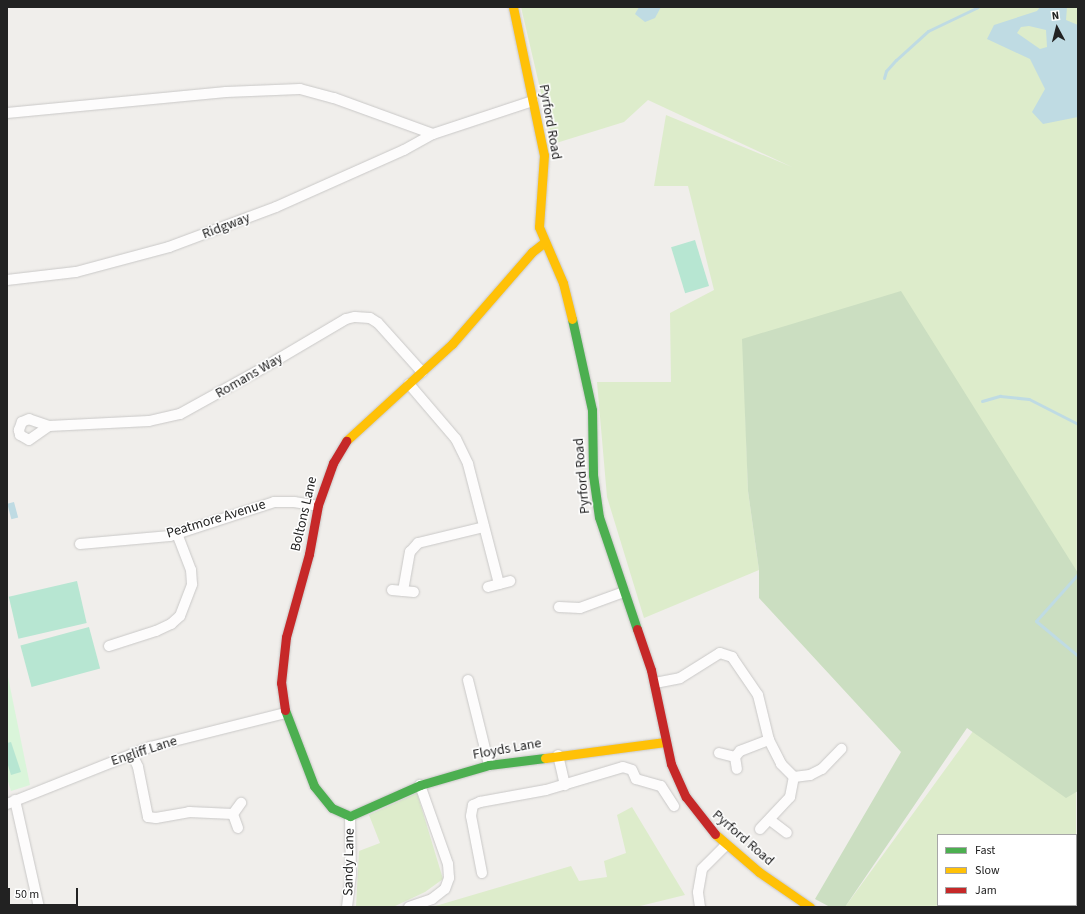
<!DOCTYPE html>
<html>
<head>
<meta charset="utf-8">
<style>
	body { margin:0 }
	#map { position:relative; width:1085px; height:914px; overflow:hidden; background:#f0eeeb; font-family:"Source Sans 3",sans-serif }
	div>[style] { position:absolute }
	.grass>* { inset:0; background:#ddeccb }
	.forest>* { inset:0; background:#cbdec1 }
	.park>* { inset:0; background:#daf5da }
	.pitch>* { inset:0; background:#b7e6d2; transform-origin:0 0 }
	.water>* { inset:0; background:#bfdbe3; transform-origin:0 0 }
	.stream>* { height:3px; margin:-1.5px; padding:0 1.5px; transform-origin:1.5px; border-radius:1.5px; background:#bfdbe3 }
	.roads { filter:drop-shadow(0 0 1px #c9c8c7) drop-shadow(0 0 1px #c9c8c7) }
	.street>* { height:10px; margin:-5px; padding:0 5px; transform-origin:5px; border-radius:5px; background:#fdfcfc }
	.fast>* { height:9px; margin:-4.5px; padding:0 4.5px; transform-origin:4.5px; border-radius:4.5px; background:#4caf50 }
	.slow>* { height:9px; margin:-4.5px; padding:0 4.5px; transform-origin:4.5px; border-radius:4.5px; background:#ffc107 }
	.jam>* { height:9px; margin:-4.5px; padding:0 4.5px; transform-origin:4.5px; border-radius:4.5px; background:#c62828 }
	span { translate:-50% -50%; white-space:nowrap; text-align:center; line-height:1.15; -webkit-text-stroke:3px #fff; paint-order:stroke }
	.street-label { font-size:14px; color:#222 }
	.frame { position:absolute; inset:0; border:8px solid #222; pointer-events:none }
	.legend { position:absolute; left:937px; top:834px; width:140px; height:72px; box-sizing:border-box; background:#fff; border:1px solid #a7a7a7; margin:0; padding:5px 7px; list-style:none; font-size:12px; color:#222 }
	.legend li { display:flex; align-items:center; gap:8px; height:20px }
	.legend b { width:20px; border:1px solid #a7a7a7 }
	.north { position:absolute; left:1037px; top:8px; width:40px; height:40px; -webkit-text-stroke:3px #fff; paint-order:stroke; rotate:353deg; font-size:11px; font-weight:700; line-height:16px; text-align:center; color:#222 }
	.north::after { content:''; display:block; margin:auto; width:14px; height:18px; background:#222; clip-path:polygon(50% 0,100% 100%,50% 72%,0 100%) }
	.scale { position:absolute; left:8px; top:888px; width:70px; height:18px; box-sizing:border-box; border:2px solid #222; border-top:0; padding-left:5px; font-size:12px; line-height:14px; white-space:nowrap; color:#222; -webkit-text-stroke:3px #fff; paint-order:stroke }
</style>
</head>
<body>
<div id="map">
	<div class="grass">
		<i style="clip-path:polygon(521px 7px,1078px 7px,1076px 898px,1076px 835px,938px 835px,938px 905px,1074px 905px,1073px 907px,845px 907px,1070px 598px,743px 339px,748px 491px,759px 570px,644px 618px,607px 497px,597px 382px,671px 382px,670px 313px,714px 290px,688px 186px,654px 186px,666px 115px,792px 167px,648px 100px,624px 122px,553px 144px)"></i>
		<i style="clip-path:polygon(417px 793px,443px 879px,425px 892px,393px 907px,356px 907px,359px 851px,380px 843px,369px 815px)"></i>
		<i style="clip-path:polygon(632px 807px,685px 895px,636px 907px,432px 907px,571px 866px,579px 881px,607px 877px,604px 861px,626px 853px,617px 815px)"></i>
	</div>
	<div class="forest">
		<i style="clip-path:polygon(901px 291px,1078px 573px,1078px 791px,1066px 798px,967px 728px,845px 907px,830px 907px,815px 899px,901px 752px,759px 598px,759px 570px,748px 491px,742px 339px)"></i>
	</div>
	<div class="park">
		<i style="clip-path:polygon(7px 672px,30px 785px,11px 791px,7px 778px)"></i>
	</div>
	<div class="pitch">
		<i style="left:695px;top:240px;width:48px;height:25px;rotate:73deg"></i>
		<i style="left:77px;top:581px;width:43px;height:70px;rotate:77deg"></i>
		<i style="left:89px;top:627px;width:43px;height:71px;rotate:75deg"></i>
		<i style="clip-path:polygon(11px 742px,21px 772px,11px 775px,7px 762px,7px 743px)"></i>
	</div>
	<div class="water">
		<i style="clip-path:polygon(639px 7px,661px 7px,655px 18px,645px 22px,635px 14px)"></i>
		<i style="clip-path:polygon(evenodd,1040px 7px,1067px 7px,1066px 20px,1078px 25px,1078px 117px,1043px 124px,1032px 112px,1045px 89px,1030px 59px,987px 39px,994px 25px,1037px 11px,1040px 7px,1029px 26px,1046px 30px,1047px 47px,1040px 49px,1017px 33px,1021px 27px,1029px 26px)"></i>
		<i style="left:14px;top:502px;width:16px;height:7px;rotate:75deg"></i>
	</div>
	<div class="stream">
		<i style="left:884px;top:78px;width:7px;rotate:-74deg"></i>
		<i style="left:886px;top:71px;width:15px;rotate:-48deg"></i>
		<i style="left:896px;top:60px;width:43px;rotate:-42.2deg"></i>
		<i style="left:928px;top:31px;width:55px;rotate:-25.6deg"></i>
		<i style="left:982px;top:401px;width:19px;rotate:-16deg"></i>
		<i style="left:1000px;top:396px;width:29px;rotate:6deg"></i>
		<i style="left:1029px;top:399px;width:55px;rotate:27deg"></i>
		<i style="left:1078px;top:574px;width:63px;rotate:131.8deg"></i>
		<i style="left:1036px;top:621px;width:55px;rotate:39.8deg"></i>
	</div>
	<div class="roads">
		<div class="street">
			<i style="left:7px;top:113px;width:220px;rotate:-5.5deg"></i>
			<i style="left:226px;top:92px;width:74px;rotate:-2.3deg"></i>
			<i style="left:300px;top:89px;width:35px;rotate:15deg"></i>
			<i style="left:334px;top:98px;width:105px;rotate:20deg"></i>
			<i style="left:7px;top:280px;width:69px;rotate:-6.6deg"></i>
			<i style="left:76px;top:272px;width:96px;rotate:-15deg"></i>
			<i style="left:169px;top:247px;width:114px;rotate:-20.5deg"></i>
			<i style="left:276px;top:207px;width:140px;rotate:-24deg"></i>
			<i style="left:404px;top:150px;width:33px;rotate:-29deg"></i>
			<i style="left:433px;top:134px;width:105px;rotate:-18.3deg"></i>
			<i style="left:409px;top:384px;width:72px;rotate:49.5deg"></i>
			<i style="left:456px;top:439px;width:28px;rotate:64deg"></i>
			<i style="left:468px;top:464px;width:124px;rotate:75.5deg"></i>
			<i style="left:49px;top:426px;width:21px;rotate:-161deg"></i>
			<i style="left:29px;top:419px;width:8px;rotate:157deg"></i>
			<i style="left:22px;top:422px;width:9px;rotate:111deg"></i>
			<i style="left:19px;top:430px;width:5px;rotate:79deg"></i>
			<i style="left:20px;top:435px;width:10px;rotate:29deg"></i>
			<i style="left:29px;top:440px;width:24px;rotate:-35deg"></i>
			<i style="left:49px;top:426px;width:100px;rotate:-2.9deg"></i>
			<i style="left:149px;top:421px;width:32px;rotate:-13deg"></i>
			<i style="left:180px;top:414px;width:89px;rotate:-28.9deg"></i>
			<i style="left:258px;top:371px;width:102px;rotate:-30.6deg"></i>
			<i style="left:346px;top:319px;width:9px;rotate:-13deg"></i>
			<i style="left:355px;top:317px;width:15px;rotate:4deg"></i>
			<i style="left:370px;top:318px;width:9px;rotate:32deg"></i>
			<i style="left:378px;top:323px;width:66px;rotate:48.1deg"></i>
			<i style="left:80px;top:544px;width:90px;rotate:-5.1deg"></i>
			<i style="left:170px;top:536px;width:109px;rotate:-18.1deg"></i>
			<i style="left:274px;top:502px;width:20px"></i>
			<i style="left:294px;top:502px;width:24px;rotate:9deg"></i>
			<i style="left:488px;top:587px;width:23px;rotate:-15deg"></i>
			<i style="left:392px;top:590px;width:22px;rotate:5deg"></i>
			<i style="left:403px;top:591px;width:40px;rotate:-80deg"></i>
			<i style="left:410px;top:552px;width:12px;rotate:-48deg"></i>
			<i style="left:418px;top:543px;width:68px;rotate:-13.6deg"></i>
			<i style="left:559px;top:607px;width:21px;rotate:3deg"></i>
			<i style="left:580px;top:608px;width:47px;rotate:-20deg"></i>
			<i style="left:109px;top:646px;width:49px;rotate:-17.7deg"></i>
			<i style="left:156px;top:631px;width:17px;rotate:-25deg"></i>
			<i style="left:171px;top:624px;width:12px;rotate:-42deg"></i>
			<i style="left:180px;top:616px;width:34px;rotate:-69deg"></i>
			<i style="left:192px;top:584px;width:14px;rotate:-94deg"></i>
			<i style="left:191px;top:570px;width:39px;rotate:-111deg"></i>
			<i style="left:468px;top:680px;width:88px;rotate:76.1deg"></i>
			<i style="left:655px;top:683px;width:25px;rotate:-11deg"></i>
			<i style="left:680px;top:678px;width:47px;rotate:-32deg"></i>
			<i style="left:720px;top:653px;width:13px;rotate:18deg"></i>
			<i style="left:732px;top:657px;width:46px;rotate:55.6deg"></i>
			<i style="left:758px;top:695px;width:46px;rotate:76.3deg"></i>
			<i style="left:769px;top:740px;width:27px;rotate:63deg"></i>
			<i style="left:781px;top:764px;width:18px;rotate:45deg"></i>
			<i style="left:719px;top:753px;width:16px;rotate:14deg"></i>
			<i style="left:735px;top:757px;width:12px;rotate:81deg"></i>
			<i style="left:132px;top:754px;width:14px;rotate:65deg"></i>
			<i style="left:138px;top:767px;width:51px;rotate:78.7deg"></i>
			<i style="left:148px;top:817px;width:8px;rotate:7deg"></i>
			<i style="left:156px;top:818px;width:34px;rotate:-10deg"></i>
			<i style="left:189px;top:812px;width:44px;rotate:2.6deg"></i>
			<i style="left:558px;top:755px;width:31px;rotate:77deg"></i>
			<i style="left:735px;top:757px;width:8px;rotate:-50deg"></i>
			<i style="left:740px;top:751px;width:31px;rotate:-21deg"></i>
			<i style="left:15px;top:800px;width:110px;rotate:77.4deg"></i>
			<i style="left:7px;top:804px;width:154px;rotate:-21.7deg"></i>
			<i style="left:150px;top:747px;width:139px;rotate:-14.1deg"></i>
			<i style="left:770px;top:820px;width:21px;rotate:37deg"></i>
			<i style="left:238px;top:828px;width:15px;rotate:-110deg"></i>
			<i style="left:233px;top:814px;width:14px;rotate:-54deg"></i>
			<i style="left:760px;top:829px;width:44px;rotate:-46.8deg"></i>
			<i style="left:790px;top:797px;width:20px;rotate:-79deg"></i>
			<i style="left:794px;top:777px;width:16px;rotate:-7deg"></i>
			<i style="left:810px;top:775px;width:13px;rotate:-27deg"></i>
			<i style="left:822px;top:769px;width:28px;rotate:-46deg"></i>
			<i style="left:482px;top:873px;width:58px;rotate:-100.9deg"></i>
			<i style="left:471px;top:816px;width:11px;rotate:-80deg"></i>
			<i style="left:473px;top:805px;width:8px;rotate:-23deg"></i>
			<i style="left:480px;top:802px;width:67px;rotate:-10.3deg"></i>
			<i style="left:546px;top:790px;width:80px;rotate:-16.6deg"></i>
			<i style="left:623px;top:767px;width:9px;rotate:18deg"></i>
			<i style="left:632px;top:770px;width:10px;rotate:66deg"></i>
			<i style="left:636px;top:779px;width:26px;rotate:16deg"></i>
			<i style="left:661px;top:786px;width:24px;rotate:57deg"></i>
			<i style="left:347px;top:907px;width:33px;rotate:-83deg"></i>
			<i style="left:351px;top:874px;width:58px;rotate:-91deg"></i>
			<i style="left:409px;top:907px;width:24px;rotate:-19deg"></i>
			<i style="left:432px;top:899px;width:16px;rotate:-38deg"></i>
			<i style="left:445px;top:889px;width:12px;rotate:-70deg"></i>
			<i style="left:449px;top:878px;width:14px;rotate:-94deg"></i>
			<i style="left:448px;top:864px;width:84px;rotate:-109.5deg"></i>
			<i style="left:700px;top:907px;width:15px;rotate:-98deg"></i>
			<i style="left:698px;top:892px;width:23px;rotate:-80deg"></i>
			<i style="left:702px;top:869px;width:34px;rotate:-45deg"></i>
		</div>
		<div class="fast">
			<i style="left:572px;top:319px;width:93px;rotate:77.6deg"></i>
			<i style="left:592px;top:410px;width:65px;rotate:89.1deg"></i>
			<i style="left:593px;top:475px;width:42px;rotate:81.9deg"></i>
			<i style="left:599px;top:517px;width:118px;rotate:71.3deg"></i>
			<i style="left:285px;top:710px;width:81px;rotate:69.1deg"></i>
			<i style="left:314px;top:786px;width:28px;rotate:51deg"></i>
			<i style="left:332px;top:808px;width:20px;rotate:24deg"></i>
			<i style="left:350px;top:816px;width:77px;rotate:-23.9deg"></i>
			<i style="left:420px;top:785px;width:72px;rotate:-16.2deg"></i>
			<i style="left:489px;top:765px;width:56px;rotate:-7.1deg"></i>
		</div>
		<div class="slow">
			<i style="left:513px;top:7px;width:151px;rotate:78.2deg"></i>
			<i style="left:544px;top:155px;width:72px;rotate:94deg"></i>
			<i style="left:539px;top:227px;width:61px;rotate:66.8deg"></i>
			<i style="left:563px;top:283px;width:37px;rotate:76deg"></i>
			<i style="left:346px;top:441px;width:144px;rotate:-42.5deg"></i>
			<i style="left:452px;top:344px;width:122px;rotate:-49deg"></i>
			<i style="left:532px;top:252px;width:16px;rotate:-38deg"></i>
			<i style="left:545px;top:758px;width:121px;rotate:-7.6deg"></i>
			<i style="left:715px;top:834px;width:58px;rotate:40.8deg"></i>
			<i style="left:759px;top:872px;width:62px;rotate:34.5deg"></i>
		</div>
		<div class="jam">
			<i style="left:637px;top:629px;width:43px;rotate:71.1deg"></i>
			<i style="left:651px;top:670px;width:96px;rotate:78deg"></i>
			<i style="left:671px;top:764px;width:36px;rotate:66deg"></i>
			<i style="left:686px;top:797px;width:47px;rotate:51.9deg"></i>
			<i style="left:285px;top:710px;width:27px;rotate:-98deg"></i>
			<i style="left:281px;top:683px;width:46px;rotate:-83.8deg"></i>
			<i style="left:286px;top:637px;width:86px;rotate:-74.5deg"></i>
			<i style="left:309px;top:554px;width:50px;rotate:-79.6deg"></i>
			<i style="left:318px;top:505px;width:45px;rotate:-70.3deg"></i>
			<i style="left:333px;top:463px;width:26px;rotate:-59deg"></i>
		</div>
	</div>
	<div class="street-label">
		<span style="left:550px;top:122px;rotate:80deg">Pyrford Road</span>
		<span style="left:226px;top:226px;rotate:-21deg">Ridgway</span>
		<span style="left:249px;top:376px;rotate:-30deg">Romans Way</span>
		<span style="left:582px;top:476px;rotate:-95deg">Pyrford Road</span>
		<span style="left:304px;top:514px;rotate:-77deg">Boltons Lane</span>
		<span style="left:216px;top:519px;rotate:-17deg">Peatmore Avenue</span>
		<span style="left:507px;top:749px;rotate:-10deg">Floyds Lane</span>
		<span style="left:144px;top:751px;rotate:-18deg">Engliff Lane</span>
		<span style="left:743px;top:838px;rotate:41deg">Pyrford Road</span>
		<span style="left:349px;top:862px;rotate:-89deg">Sandy Lane</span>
	</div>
	<div class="frame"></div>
	<ul class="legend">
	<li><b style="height:5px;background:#4caf50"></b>Fast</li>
	<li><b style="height:5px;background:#ffc107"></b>Slow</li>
	<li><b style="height:5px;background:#c62828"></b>Jam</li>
	</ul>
	<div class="north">N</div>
	<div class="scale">50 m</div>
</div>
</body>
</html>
